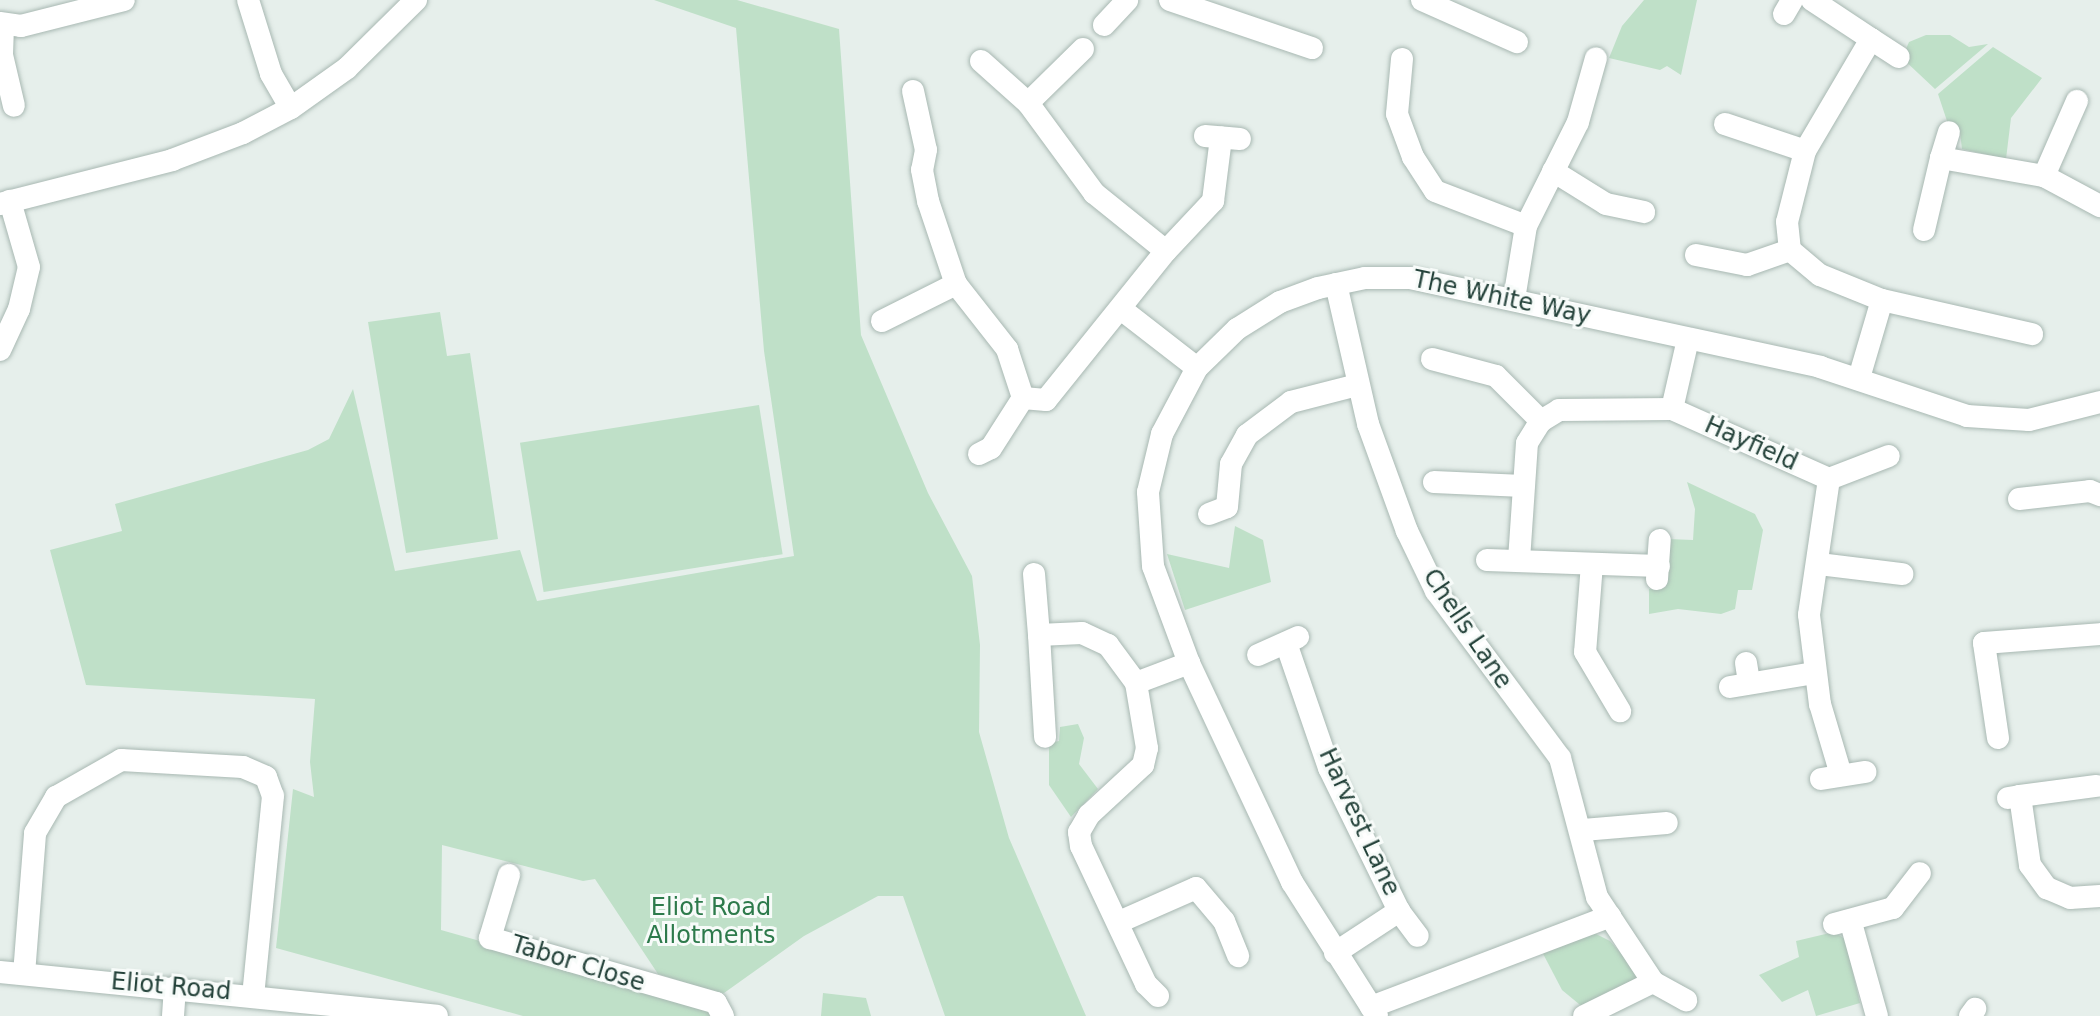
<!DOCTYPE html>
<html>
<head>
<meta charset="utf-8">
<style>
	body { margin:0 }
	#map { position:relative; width:2100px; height:1016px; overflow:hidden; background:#e6efeb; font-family:"DejaVu Sans",sans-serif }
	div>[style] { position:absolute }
	.green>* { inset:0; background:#bfe0c8; transform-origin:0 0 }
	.roads { filter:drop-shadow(0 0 2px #a8b8b2) drop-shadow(0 0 2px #a8b8b2) }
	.minor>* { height:22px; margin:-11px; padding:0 11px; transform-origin:11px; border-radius:11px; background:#fff }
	span { translate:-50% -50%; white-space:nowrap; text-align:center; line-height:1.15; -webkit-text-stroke:6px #f7fbf9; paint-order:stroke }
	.street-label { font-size:24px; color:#24423a }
	.park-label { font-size:24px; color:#2d7a4b }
</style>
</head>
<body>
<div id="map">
	<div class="green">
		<i style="clip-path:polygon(654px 0,737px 0,839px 29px,861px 335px,928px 493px,972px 576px,980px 645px,979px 732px,1009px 838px,1086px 1016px,945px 1016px,903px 896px,878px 896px,804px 936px,724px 993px,715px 992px,658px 974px,595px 879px,583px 881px,442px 845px,441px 930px,633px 984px,712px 1010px,715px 1016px,523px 1016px,276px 948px,293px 789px,314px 797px,310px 762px,315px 699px,86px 685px,50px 550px,122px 531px,115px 504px,308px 450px,329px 439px,353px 389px,395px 571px,520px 550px,537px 601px,794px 556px,764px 351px,736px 28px)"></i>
		<i style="clip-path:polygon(1644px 0,1697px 0,1681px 75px,1667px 66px,1660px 70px,1609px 58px,1622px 26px)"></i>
		<i style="clip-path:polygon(1926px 35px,1950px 35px,1969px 47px,1988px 44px,1935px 89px,1902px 58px,1909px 42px)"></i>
		<i style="clip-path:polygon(1993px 47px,2042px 78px,2011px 118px,2006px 159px,1962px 149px,1960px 133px,1950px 130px,1938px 94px)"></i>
		<i style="clip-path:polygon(440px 312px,447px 356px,470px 353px,498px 539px,406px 553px,368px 322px)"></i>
		<i style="left:759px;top:405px;width:151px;height:242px;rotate:81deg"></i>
		<i style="clip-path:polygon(1687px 482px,1755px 514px,1763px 530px,1752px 590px,1738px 590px,1735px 609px,1721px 614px,1678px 609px,1649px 614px,1649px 589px,1666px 587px,1668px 539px,1693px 540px,1695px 509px)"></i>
		<i style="clip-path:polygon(1235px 526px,1263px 540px,1271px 582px,1185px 610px,1167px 554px,1229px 568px)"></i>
		<i style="clip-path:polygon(1078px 724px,1084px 738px,1079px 764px,1098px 789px,1071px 817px,1049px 785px,1049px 743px,1059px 741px,1060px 727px)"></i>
		<i style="clip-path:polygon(1588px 930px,1610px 941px,1641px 976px,1585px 1009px,1562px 990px,1539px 946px)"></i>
		<i style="clip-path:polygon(1834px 932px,1845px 939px,1860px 1003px,1816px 1016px,1808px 990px,1782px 1002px,1759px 975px,1799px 957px,1796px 941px)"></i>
		<i style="clip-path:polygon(823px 993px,866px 998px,871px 1016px,821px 1016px)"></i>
	</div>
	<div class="roads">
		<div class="minor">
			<i style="left:248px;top:0;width:77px;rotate:72.7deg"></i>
			<i style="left:271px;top:74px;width:39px;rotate:60deg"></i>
			<i style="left:1170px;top:0;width:150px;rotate:18.7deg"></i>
			<i style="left:1422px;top:0;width:104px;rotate:23.9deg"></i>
			<i style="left:1812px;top:0;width:71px;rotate:33.5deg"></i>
			<i style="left:1871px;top:39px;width:130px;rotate:120.5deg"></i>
			<i style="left:1805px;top:151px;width:73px;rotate:104.2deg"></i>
			<i style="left:1787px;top:222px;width:28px;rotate:84deg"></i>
			<i style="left:1790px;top:250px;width:39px;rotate:40deg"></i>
			<i style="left:1820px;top:275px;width:67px;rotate:22deg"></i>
			<i style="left:1882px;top:300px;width:154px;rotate:12.8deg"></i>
			<i style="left:1784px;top:14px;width:16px;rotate:-60deg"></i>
			<i style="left:0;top:23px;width:21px;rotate:8deg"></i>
			<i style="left:21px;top:26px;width:106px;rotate:-14.2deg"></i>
			<i style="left:1104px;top:25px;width:34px;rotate:-47deg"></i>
			<i style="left:3px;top:26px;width:29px;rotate:92deg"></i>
			<i style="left:2px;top:55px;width:52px;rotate:76.8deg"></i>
			<i style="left:1871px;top:39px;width:33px;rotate:33deg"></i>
			<i style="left:1402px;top:59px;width:55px;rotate:95.2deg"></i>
			<i style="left:1397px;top:114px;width:46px;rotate:69.6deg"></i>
			<i style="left:1413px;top:157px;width:40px;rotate:57.1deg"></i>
			<i style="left:1435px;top:191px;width:97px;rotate:21deg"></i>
			<i style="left:1526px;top:226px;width:74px;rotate:99.3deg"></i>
			<i style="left:981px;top:61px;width:63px;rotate:41.8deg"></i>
			<i style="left:1028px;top:103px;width:112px;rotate:53.7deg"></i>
			<i style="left:1094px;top:193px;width:92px;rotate:38.9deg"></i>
			<i style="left:1166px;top:251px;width:69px;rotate:-46.8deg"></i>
			<i style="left:1213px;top:201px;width:64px;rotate:-82.8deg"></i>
			<i style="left:913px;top:91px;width:60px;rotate:77.6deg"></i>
			<i style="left:926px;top:150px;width:20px;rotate:101deg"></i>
			<i style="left:922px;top:170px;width:32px;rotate:79deg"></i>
			<i style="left:928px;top:201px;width:88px;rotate:71.4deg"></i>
			<i style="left:956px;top:284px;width:83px;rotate:51.9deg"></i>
			<i style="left:1007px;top:349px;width:52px;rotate:71.9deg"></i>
			<i style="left:1028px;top:103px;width:77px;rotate:-44.5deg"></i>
			<i style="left:1725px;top:124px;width:84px;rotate:18.6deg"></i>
			<i style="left:1205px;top:136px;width:35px;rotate:5deg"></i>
			<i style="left:1941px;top:158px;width:27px;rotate:-73deg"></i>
			<i style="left:1553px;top:171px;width:62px;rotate:31.9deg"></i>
			<i style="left:1606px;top:204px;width:39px;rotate:12deg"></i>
			<i style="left:2044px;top:176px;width:82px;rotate:-66.3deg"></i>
			<i style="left:0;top:204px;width:178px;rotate:-14.3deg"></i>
			<i style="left:172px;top:160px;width:76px;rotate:-20.8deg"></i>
			<i style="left:243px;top:133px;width:54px;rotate:-27.5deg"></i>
			<i style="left:291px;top:108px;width:69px;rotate:-35.5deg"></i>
			<i style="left:347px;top:68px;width:97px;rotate:-44.6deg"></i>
			<i style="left:1526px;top:226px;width:116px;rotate:-63.4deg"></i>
			<i style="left:1578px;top:122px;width:66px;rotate:-74.3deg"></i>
			<i style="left:1924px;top:230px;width:74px;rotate:-76.7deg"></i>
			<i style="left:1941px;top:158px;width:105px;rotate:9.9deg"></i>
			<i style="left:2044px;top:176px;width:64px;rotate:28.2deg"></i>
			<i style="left:1696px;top:255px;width:52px;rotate:11.1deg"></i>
			<i style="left:1747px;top:265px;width:46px;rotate:-19.2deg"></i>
			<i style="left:1336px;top:284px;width:144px;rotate:77.1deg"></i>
			<i style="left:1368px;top:424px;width:114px;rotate:70deg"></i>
			<i style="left:1407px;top:531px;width:67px;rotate:64.2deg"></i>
			<i style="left:1436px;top:591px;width:208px;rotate:53.4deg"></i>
			<i style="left:1560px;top:758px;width:144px;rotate:75.1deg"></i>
			<i style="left:1597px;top:897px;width:102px;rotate:56.6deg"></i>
			<i style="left:1653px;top:982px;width:38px;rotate:29deg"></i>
			<i style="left:1121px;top:309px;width:96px;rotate:37.8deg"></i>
			<i style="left:882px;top:321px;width:83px;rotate:-26.6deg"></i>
			<i style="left:0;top:350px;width:45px;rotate:-65.1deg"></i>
			<i style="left:19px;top:309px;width:43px;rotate:-76.6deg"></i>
			<i style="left:29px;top:267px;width:69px;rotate:-106.1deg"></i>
			<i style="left:1432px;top:359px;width:66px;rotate:14.9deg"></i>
			<i style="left:1496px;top:376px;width:64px;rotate:45deg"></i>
			<i style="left:1859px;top:378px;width:81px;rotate:-73.6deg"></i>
			<i style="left:1672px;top:409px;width:72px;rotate:-77.1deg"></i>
			<i style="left:979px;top:454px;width:13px;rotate:-27deg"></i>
			<i style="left:991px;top:448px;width:59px;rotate:-57.4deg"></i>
			<i style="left:1023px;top:398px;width:23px;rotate:5deg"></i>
			<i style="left:1046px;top:400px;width:191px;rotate:-51.2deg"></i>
			<i style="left:1829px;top:479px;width:137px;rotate:98.4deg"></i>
			<i style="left:1809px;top:615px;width:90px;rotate:83deg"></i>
			<i style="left:1820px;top:704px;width:74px;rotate:73.5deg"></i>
			<i style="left:1434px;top:482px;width:89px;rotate:2.6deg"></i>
			<i style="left:2019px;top:499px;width:71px;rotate:-6.4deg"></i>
			<i style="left:2090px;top:491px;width:11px;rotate:22deg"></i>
			<i style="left:1209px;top:514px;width:19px;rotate:-21deg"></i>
			<i style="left:1227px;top:507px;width:43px;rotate:-84.7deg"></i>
			<i style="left:1231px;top:464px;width:33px;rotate:-61deg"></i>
			<i style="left:1247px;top:435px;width:55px;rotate:-36.9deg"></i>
			<i style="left:1291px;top:402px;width:68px;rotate:-14.4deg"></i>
			<i style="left:1487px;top:560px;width:172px;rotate:2deg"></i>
			<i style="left:1519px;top:560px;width:117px;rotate:-86.1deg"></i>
			<i style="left:1527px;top:443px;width:26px;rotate:-58deg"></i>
			<i style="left:1541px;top:421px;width:21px;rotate:-31deg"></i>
			<i style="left:1559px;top:410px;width:113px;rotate:-0.5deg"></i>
			<i style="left:1672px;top:409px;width:172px;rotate:24deg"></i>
			<i style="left:1829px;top:479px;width:64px;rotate:-21deg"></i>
			<i style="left:1592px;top:564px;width:88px;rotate:94.5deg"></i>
			<i style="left:1585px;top:652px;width:69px;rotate:59.3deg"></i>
			<i style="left:1819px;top:564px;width:84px;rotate:6.9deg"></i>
			<i style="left:1034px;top:574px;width:61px;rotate:85.3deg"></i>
			<i style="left:1039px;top:635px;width:43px;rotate:-2.7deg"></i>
			<i style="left:1082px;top:633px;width:29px;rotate:25deg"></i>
			<i style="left:1108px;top:645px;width:47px;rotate:53.6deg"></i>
			<i style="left:1136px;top:683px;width:57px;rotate:-20.7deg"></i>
			<i style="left:1657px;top:579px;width:39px;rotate:-86deg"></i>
			<i style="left:1039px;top:635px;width:102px;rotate:86.6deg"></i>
			<i style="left:1286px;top:643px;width:132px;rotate:71deg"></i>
			<i style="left:1329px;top:768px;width:159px;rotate:63.9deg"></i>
			<i style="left:1399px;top:911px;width:31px;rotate:53deg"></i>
			<i style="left:1258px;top:655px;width:44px;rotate:-24.2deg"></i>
			<i style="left:1746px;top:663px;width:20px;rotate:81deg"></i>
			<i style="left:1136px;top:683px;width:66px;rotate:80.4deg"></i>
			<i style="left:1147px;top:748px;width:17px;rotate:103deg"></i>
			<i style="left:1143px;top:765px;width:74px;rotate:137.2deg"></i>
			<i style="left:1089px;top:815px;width:20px;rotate:120deg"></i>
			<i style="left:1079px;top:832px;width:14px;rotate:82deg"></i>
			<i style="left:1081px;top:846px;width:153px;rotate:64.8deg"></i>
			<i style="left:1146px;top:984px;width:17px;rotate:45deg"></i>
			<i style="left:1730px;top:687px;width:86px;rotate:-9.4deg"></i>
			<i style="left:1998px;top:738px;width:96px;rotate:-98.4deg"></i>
			<i style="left:1984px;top:643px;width:116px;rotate:-4.4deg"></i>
			<i style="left:1821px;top:779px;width:45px;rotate:-9deg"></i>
			<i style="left:2020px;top:796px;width:77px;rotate:-7.5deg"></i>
			<i style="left:2008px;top:798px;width:12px;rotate:-9deg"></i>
			<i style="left:2020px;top:796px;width:70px;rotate:81.8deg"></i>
			<i style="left:2030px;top:865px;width:29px;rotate:54deg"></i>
			<i style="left:2047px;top:888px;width:25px;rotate:23deg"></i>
			<i style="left:2070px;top:898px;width:30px;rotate:-4deg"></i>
			<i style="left:1583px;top:830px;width:84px;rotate:-4.8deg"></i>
			<i style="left:509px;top:875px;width:66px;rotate:106.8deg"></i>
			<i style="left:490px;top:938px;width:235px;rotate:16deg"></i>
			<i style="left:716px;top:1003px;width:15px;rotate:62deg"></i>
			<i style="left:1119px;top:922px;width:84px;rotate:-23.8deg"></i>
			<i style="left:1196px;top:888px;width:43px;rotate:49.7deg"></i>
			<i style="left:1224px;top:921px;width:38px;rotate:68deg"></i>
			<i style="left:1851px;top:923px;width:97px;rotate:74.4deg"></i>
			<i style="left:1834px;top:924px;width:61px;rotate:-15.2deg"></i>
			<i style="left:1893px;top:908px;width:44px;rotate:-52.4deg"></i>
			<i style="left:1335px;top:953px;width:77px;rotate:-33.3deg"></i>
			<i style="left:0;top:972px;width:439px;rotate:5.7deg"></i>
			<i style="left:24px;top:974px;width:141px;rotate:-85.5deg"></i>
			<i style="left:35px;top:833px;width:42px;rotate:-59.7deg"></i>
			<i style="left:56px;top:797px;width:75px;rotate:-29.6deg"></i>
			<i style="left:121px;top:760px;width:122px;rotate:3.3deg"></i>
			<i style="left:243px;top:767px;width:25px;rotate:23deg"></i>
			<i style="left:266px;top:777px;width:20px;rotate:70deg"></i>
			<i style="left:273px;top:796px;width:200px;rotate:95.7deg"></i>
			<i style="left:1371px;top:1007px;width:256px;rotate:-20.8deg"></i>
			<i style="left:173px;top:1016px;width:29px;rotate:-86deg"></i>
			<i style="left:1377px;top:1016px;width:159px;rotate:-122.4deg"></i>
			<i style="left:1292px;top:882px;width:242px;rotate:-115.2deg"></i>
			<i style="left:1189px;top:663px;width:103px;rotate:-110.4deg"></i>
			<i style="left:1153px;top:566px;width:74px;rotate:-93.9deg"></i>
			<i style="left:1148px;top:492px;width:60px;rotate:-76.4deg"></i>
			<i style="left:1162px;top:434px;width:75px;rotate:-62.1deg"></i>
			<i style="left:1197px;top:368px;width:56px;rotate:-44.3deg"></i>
			<i style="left:1237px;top:329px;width:51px;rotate:-32.1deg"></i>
			<i style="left:1280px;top:302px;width:40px;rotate:-20.2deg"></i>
			<i style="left:1318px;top:288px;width:48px;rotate:-12deg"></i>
			<i style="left:1365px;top:278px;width:45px"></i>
			<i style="left:1410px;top:278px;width:420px;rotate:12.2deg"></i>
			<i style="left:1820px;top:367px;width:155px;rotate:18.4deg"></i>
			<i style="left:1967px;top:416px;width:62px;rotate:3.7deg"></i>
			<i style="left:2029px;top:420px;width:73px;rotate:-14.2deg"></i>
			<i style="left:1584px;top:1016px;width:77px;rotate:-26.2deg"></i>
			<i style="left:1970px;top:1016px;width:9px;rotate:-54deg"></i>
		</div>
	</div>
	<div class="street-label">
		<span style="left:1502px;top:298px;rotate:12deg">The White Way</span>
		<span style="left:1751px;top:444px;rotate:24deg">Hayfield</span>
		<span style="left:1467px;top:629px;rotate:56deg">Chells Lane</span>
		<span style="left:1359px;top:822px;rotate:65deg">Harvest Lane</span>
		<span style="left:578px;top:964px;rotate:17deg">Tabor Close</span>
		<span style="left:171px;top:987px;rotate:5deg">Eliot Road</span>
	</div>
	<div class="park-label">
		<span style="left:711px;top:922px">Eliot Road<br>Allotments</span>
	</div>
</div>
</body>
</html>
